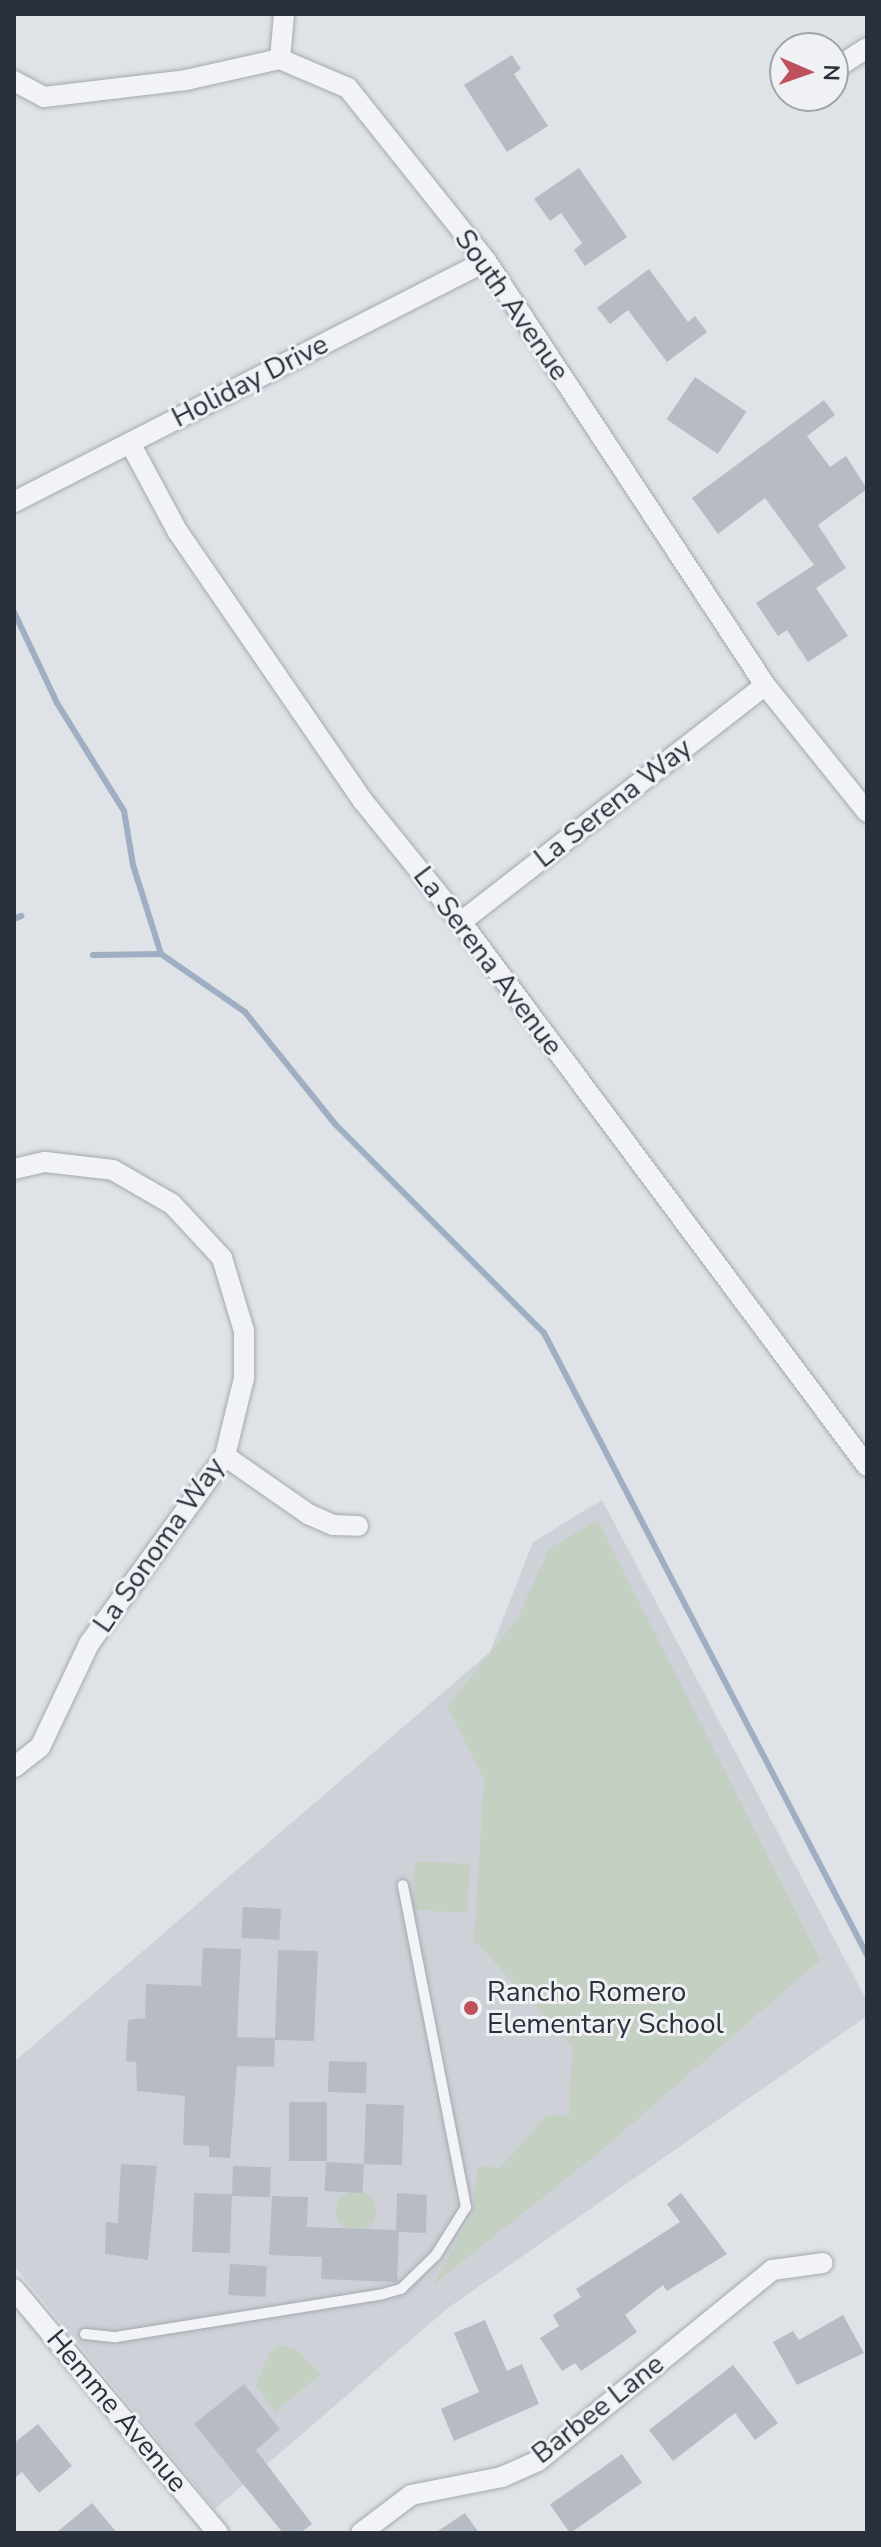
<!DOCTYPE html>
<html>
<head>
<meta charset="utf-8">
<style>
	body { margin:0 }
	#map { position:relative; width:881px; height:2547px; overflow:hidden; background:#dfe2e7; font-family:"Nunito Sans",sans-serif }
	div>[style] { position:absolute }
	.built>* { inset:0; background:#ced1d8 }
	.green>* { inset:0; background:#c4d0c1; transform-origin:0 0 }
	.round { border-radius:50% }
	.stream>* { height:6px; margin:-3px; padding:0 3px; transform-origin:3px; border-radius:3px; background:#9eaec3 }
	.building>* { inset:0; background:#b7bbc3; transform-origin:0 0 }
	.roads { filter:drop-shadow(0 0 2px #a5a9b0) drop-shadow(0 0 2px #a5a9b0) }
	.service>* { height:10px; margin:-5px; padding:0 5px; transform-origin:5px; border-radius:5px; background:#f2f3f6 }
	.minor>* { height:20px; margin:-10px; padding:0 10px; transform-origin:10px; border-radius:10px; background:#f2f3f6 }
	.dots>* { width:22px; height:22px; translate:-50% -50%; box-sizing:border-box; border:4px solid #eff1f5; border-radius:50% }
	span { translate:-50% -50%; white-space:nowrap; text-align:center; line-height:1.15; -webkit-text-stroke:6px #eff1f5; paint-order:stroke }
	.street-label { font-size:28px; color:#2a303c }
	.poi-label { font-size:28px; color:#2a303c }
	.left { translate:0 -50%; text-align:left }
	.frame { position:absolute; inset:0; border:16px solid #2a303c; pointer-events:none }
	.north { position:absolute; left:769px; top:32px; width:80px; height:80px; box-sizing:border-box; background:#eff1f5; border:2px solid #a0a4ab; border-radius:50%; rotate:92deg; font-size:22px; font-weight:700; line-height:32px; text-align:center; color:#2a303c }
	.north::after { content:''; display:block; margin:auto; width:28px; height:36px; background:#bf515c; clip-path:polygon(50% 0,100% 100%,50% 72%,0 100%) }
</style>
</head>
<body>
<div id="map">
	<div class="built">
		<i style="clip-path:polygon(602px 1500px,867px 2001px,867px 2016px,448px 2308px,215px 2509px,14px 2266px,14px 2062px,490px 1652px,533px 1542px)"></i>
	</div>
	<div class="green">
		<i style="clip-path:polygon(598px 1520px,820px 1960px,596px 2155px,433px 2285px,473px 2212px,478px 2166px,500px 2168px,547px 2115px,569px 2115px,572px 2046px,474px 1940px,484px 1780px,447px 1707px,516px 1620px,550px 1548px)"></i>
		<i style="left:415px;top:1861px;width:55px;height:49px;rotate:3deg"></i>
		<i class="round" style="left:336px;top:2191px;width:40px;height:40px"></i>
		<i style="clip-path:polygon(280px 2345px,297px 2350px,321px 2374px,275px 2412px,256px 2385px,270px 2351px)"></i>
	</div>
	<div class="stream">
		<i style="left:14px;top:612px;width:101px;rotate:64.7deg"></i>
		<i style="left:57px;top:703px;width:127px;rotate:58.2deg"></i>
		<i style="left:124px;top:811px;width:55px;rotate:80.5deg"></i>
		<i style="left:133px;top:865px;width:93px;rotate:72.5deg"></i>
		<i style="left:14px;top:919px;width:8px;rotate:-23deg"></i>
		<i style="left:93px;top:955px;width:68px;rotate:-0.8deg"></i>
		<i style="left:161px;top:954px;width:102px;rotate:34.6deg"></i>
		<i style="left:245px;top:1012px;width:145px;rotate:51.2deg"></i>
		<i style="left:336px;top:1125px;width:294px;rotate:45deg"></i>
		<i style="left:544px;top:1333px;width:701px;rotate:62.56deg"></i>
	</div>
	<div class="building">
		<i style="clip-path:polygon(512px 55px,521px 69px,514px 74px,548px 126px,507px 152px,464px 85px)"></i>
		<i style="clip-path:polygon(579px 168px,627px 237px,585px 266px,574px 250px,582px 243px,561px 213px,550px 221px,534px 199px)"></i>
		<i style="clip-path:polygon(649px 269px,688px 322px,695px 316px,707px 332px,667px 362px,628px 310px,610px 324px,597px 308px)"></i>
		<i style="left:695px;top:377px;width:62px;height:51px;rotate:34deg"></i>
		<i style="clip-path:polygon(824px 400px,835px 415px,807px 436px,830px 467px,846px 456px,867px 489px,818px 525px,846px 568px,816px 588px,848px 636px,808px 662px,787px 630px,778px 636px,756px 603px,814px 565px,765px 498px,718px 534px,692px 498px)"></i>
		<i style="left:243px;top:1907px;width:38px;height:31px;rotate:3deg"></i>
		<i style="clip-path:polygon(203px 1948px,241px 1949px,237px 2037px,275px 2038px,278px 1950px,318px 1951px,314px 2041px,275px 2040px,274px 2067px,237px 2066px,230px 2158px,209px 2157px,209px 2146px,183px 2145px,185px 2096px,137px 2091px,136px 2062px,126px 2061px,128px 2020px,145px 2018px,146px 1984px,201px 1986px)"></i>
		<i style="left:329px;top:2061px;width:38px;height:31px;rotate:2deg"></i>
		<i style="left:289px;top:2102px;width:38px;height:59px"></i>
		<i style="left:366px;top:2104px;width:38px;height:60px;rotate:2deg"></i>
		<i style="left:326px;top:2162px;width:38px;height:29px;rotate:3deg"></i>
		<i style="clip-path:polygon(121px 2164px,157px 2166px,148px 2260px,105px 2254px,106px 2222px,118px 2223px)"></i>
		<i style="left:233px;top:2166px;width:38px;height:30px;rotate:2deg"></i>
		<i style="left:194px;top:2193px;width:38px;height:59px;rotate:2deg"></i>
		<i style="clip-path:polygon(397px 2193px,427px 2195px,426px 2233px,399px 2232px,397px 2282px,321px 2279px,322px 2257px,269px 2255px,272px 2196px,308px 2197px,307px 2227px,396px 2230px)"></i>
		<i style="clip-path:polygon(681px 2193px,727px 2254px,667px 2291px,663px 2285px,625px 2315px,637px 2332px,612px 2350px,581px 2371px,575px 2363px,562px 2371px,540px 2338px,559px 2326px,553px 2315px,581px 2297px,576px 2289px,680px 2222px,667px 2204px)"></i>
		<i style="left:230px;top:2264px;width:37px;height:31px;rotate:3deg"></i>
		<i style="clip-path:polygon(843px 2315px,864px 2353px,797px 2385px,773px 2342px,793px 2331px,799px 2340px)"></i>
		<i style="clip-path:polygon(485px 2320px,507px 2371px,522px 2364px,539px 2404px,454px 2441px,441px 2409px,479px 2392px,454px 2333px)"></i>
		<i style="clip-path:polygon(733px 2365px,778px 2423px,755px 2440px,735px 2413px,673px 2461px,649px 2430px)"></i>
		<i style="clip-path:polygon(244px 2384px,280px 2429px,256px 2450px,312px 2524px,300px 2533px,283px 2533px,194px 2424px)"></i>
		<i style="clip-path:polygon(38px 2424px,72px 2466px,39px 2493px,22px 2472px,14px 2479px,14px 2443px)"></i>
		<i style="left:622px;top:2454px;width:35px;height:88px;rotate:55deg"></i>
		<i style="clip-path:polygon(92px 2503px,117px 2533px,56px 2533px)"></i>
		<i style="clip-path:polygon(465px 2513px,479px 2533px,435px 2533px)"></i>
	</div>
	<div class="roads">
		<div class="service">
			<i style="left:85px;top:2334px;width:31px;rotate:6deg"></i>
			<i style="left:116px;top:2337px;width:270px;rotate:-9.1deg"></i>
			<i style="left:383px;top:2294px;width:19px;rotate:-16deg"></i>
			<i style="left:401px;top:2289px;width:49px;rotate:-44.2deg"></i>
			<i style="left:436px;top:2255px;width:57px;rotate:-58deg"></i>
			<i style="left:466px;top:2207px;width:328px;rotate:-101.1deg"></i>
		</div>
		<div class="minor">
			<i style="left:280px;top:59px;width:45px;rotate:-84.9deg"></i>
			<i style="left:833px;top:70px;width:40px;rotate:-32.9deg"></i>
			<i style="left:14px;top:81px;width:34px;rotate:28deg"></i>
			<i style="left:44px;top:97px;width:143px;rotate:-6.8deg"></i>
			<i style="left:186px;top:80px;width:96px;rotate:-12.6deg"></i>
			<i style="left:280px;top:59px;width:74px;rotate:23.1deg"></i>
			<i style="left:348px;top:88px;width:221px;rotate:51.4deg"></i>
			<i style="left:486px;top:261px;width:508px;rotate:56.65deg"></i>
			<i style="left:765px;top:685px;width:163px;rotate:51.2deg"></i>
			<i style="left:130px;top:443px;width:101px;rotate:61.7deg"></i>
			<i style="left:178px;top:532px;width:326px;rotate:55.5deg"></i>
			<i style="left:363px;top:801px;width:156px;rotate:51deg"></i>
			<i style="left:461px;top:922px;width:679px;rotate:53.27deg"></i>
			<i style="left:14px;top:502px;width:530px;rotate:-27.05deg"></i>
			<i style="left:461px;top:922px;width:385px;rotate:-37.9deg"></i>
			<i style="left:14px;top:1169px;width:32px;rotate:-13deg"></i>
			<i style="left:45px;top:1162px;width:68px;rotate:6.7deg"></i>
			<i style="left:113px;top:1170px;width:68px;rotate:30deg"></i>
			<i style="left:172px;top:1204px;width:74px;rotate:47.2deg"></i>
			<i style="left:222px;top:1258px;width:76px;rotate:73.2deg"></i>
			<i style="left:244px;top:1331px;width:47px;rotate:90deg"></i>
			<i style="left:244px;top:1378px;width:80px;rotate:103.7deg"></i>
			<i style="left:225px;top:1456px;width:232px;rotate:125.9deg"></i>
			<i style="left:89px;top:1644px;width:114px;rotate:115.4deg"></i>
			<i style="left:40px;top:1747px;width:33px;rotate:142deg"></i>
			<i style="left:225px;top:1456px;width:101px;rotate:34.9deg"></i>
			<i style="left:308px;top:1514px;width:27px;rotate:24deg"></i>
			<i style="left:333px;top:1525px;width:25px;rotate:2deg"></i>
			<i style="left:14px;top:2289px;width:318px;rotate:50.1deg"></i>
			<i style="left:361px;top:2533px;width:63px;rotate:-37.2deg"></i>
			<i style="left:411px;top:2495px;width:93px;rotate:-11.2deg"></i>
			<i style="left:502px;top:2477px;width:39px;rotate:-24deg"></i>
			<i style="left:538px;top:2461px;width:302px;rotate:-39.2deg"></i>
			<i style="left:772px;top:2270px;width:51px;rotate:-7.8deg"></i>
		</div>
	</div>
	<div class="dots">
		<i style="left:471px;top:2008px;background:#bf515c"></i>
	</div>
	<div class="street-label">
		<span style="left:512px;top:305px;rotate:55deg">South Avenue</span>
		<span style="left:250px;top:381px;rotate:-27deg">Holiday Drive</span>
		<span style="left:613px;top:803px;rotate:-38deg">La Serena Way</span>
		<span style="left:488px;top:961px;rotate:53deg">La Serena Avenue</span>
		<span style="left:159px;top:1545px;rotate:-55deg">La Sonoma Way</span>
		<span style="left:598px;top:2409px;rotate:-38deg">Barbee Lane</span>
		<span style="left:117px;top:2411px;rotate:50deg">Hemme Avenue</span>
	</div>
	<div class="poi-label">
		<span class="left" style="left:487px;top:2008px">Rancho Romero<br>Elementary School</span>
	</div>
	<div class="frame"></div>
	<div class="north">N</div>
</div>
</body>
</html>
